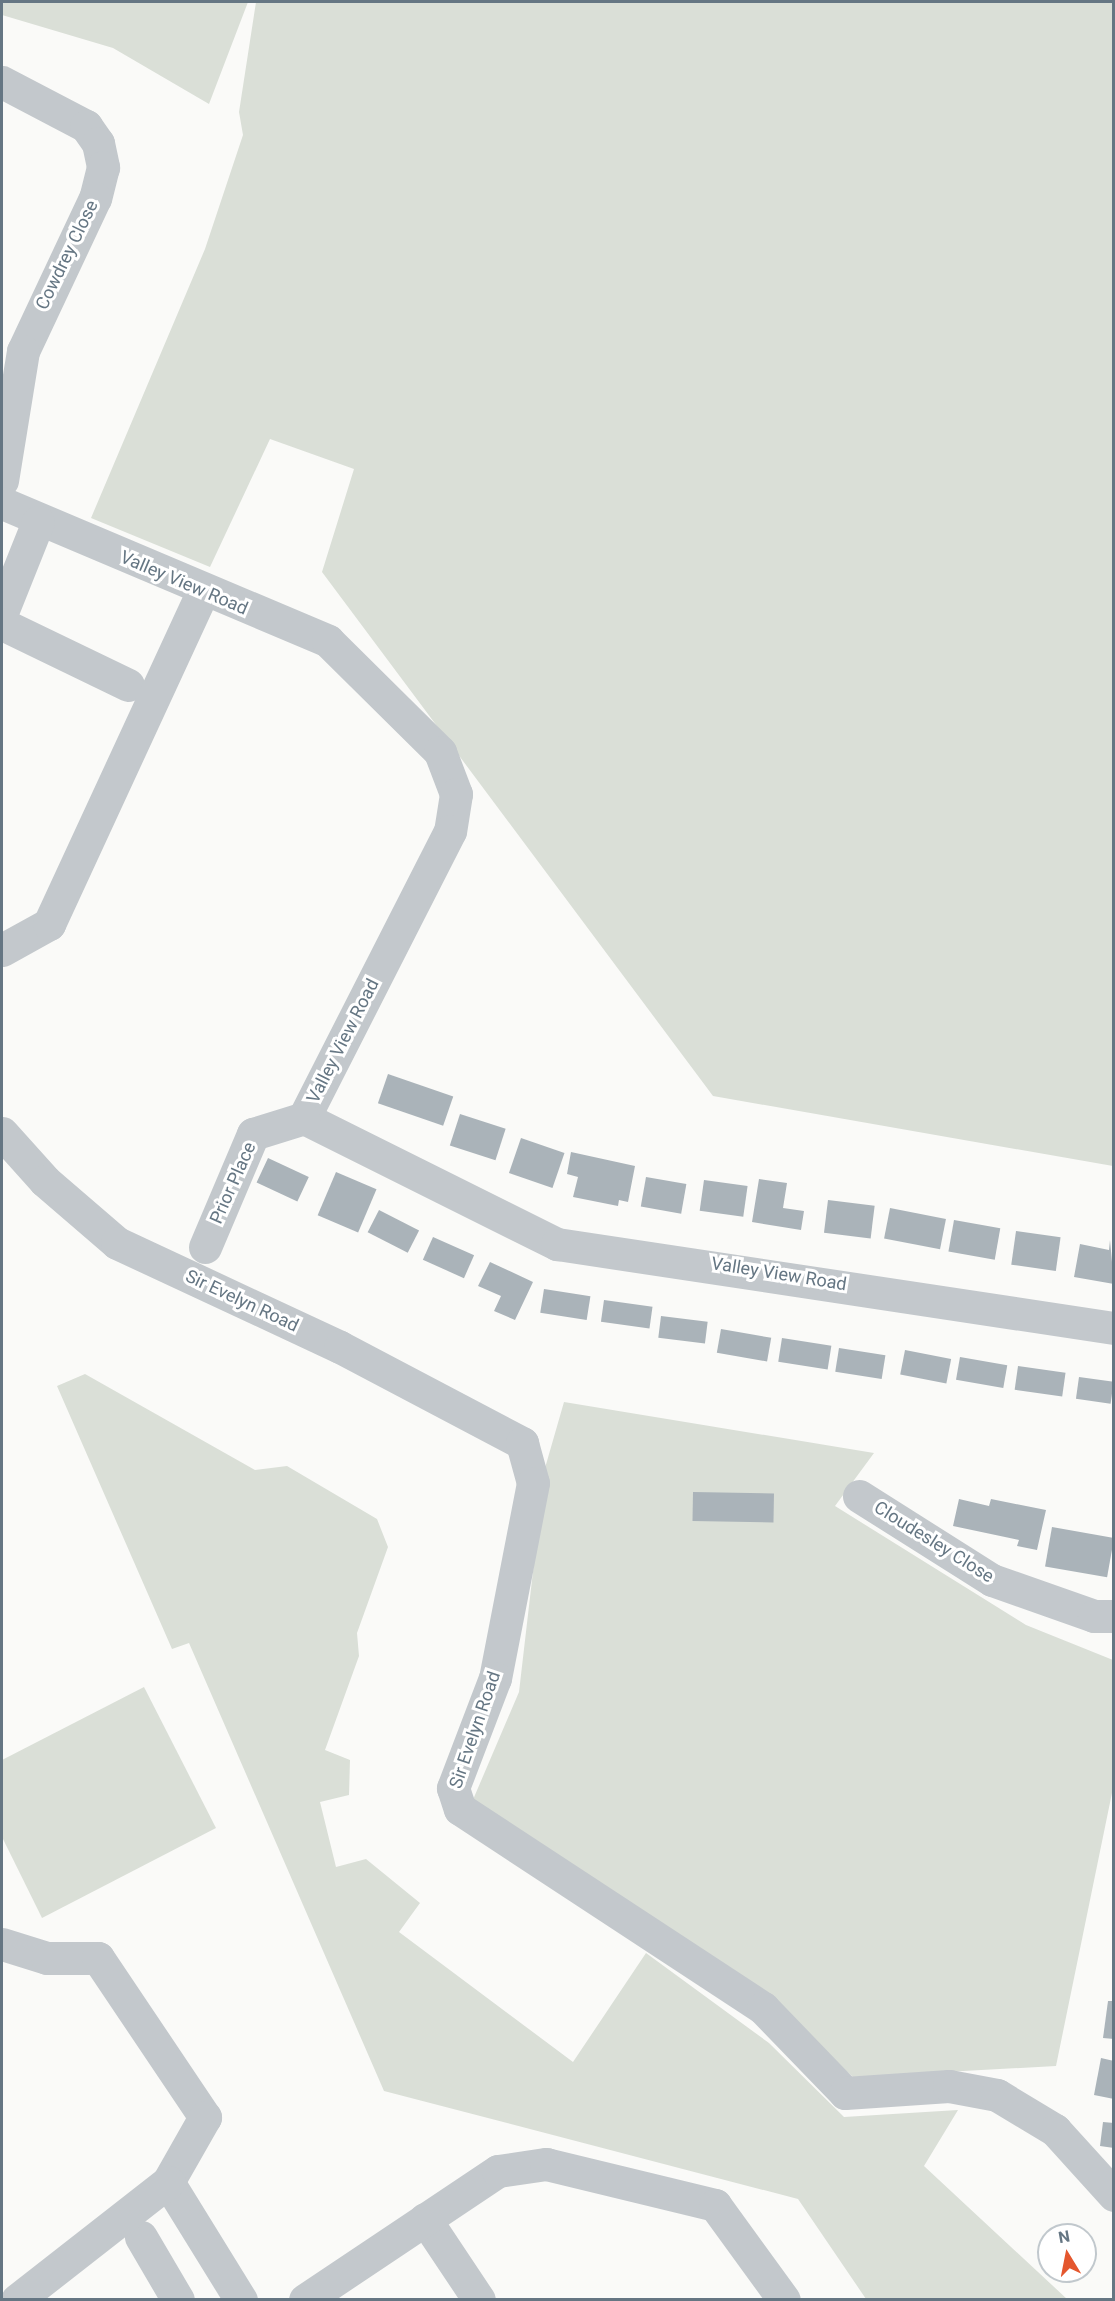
<!DOCTYPE html>
<html>
<head>
<meta charset="utf-8">
<style>
	body { margin:0 }
	#map { position:relative; width:1115px; height:2301px; overflow:hidden; background:#fafaf8; font-family:Roboto,sans-serif }
	div>[style] { position:absolute }
	.green>* { inset:0; background:#dadfd7 }
	.building>* { inset:0; background:#aab3b9; transform-origin:0 0 }
	.minor>* { height:33px; margin:-16.5px; padding:0 16.5px; transform-origin:16.5px; border-radius:16.5px; background:#c3c8cc }
	span { translate:-50% -50%; white-space:nowrap; text-align:center; line-height:1.15; -webkit-text-stroke:6px #fff; paint-order:stroke }
	.street-label { font-size:18px; color:#657683 }
	.frame { position:absolute; inset:0; border:3px solid #657683; pointer-events:none }
	.north { position:absolute; left:1037px; top:2223px; width:60px; height:60px; box-sizing:border-box; background:#fff; border:2px solid #c1c8cd; border-radius:50%; rotate:350deg; font-size:16px; font-weight:700; line-height:24px; text-align:center; color:#657683 }
	.north::after { content:''; display:block; margin:auto; width:21px; height:27px; background:#e4572e; clip-path:polygon(50% 0,100% 100%,50% 72%,0 100%) }
</style>
</head>
<body>
<div id="map">
	<div class="green">
		<i style="clip-path:polygon(2px 2px,248px 2px,209px 104px,113px 48px,2px 15px)"></i>
		<i style="clip-path:polygon(256px 2px,1113px 2px,1113px 1166px,713px 1096px,322px 572px,354px 469px,270px 439px,210px 567px,91px 518px,205px 249px,243px 135px,239px 112px)"></i>
		<i style="clip-path:polygon(85px 1374px,255px 1470px,287px 1466px,377px 1519px,388px 1547px,357px 1633px,359px 1656px,325px 1750px,350px 1760px,349px 1795px,320px 1802px,336px 1867px,366px 1859px,420px 1903px,399px 1932px,573px 2062px,646px 1953px,769px 2043px,844px 2117px,958px 2110px,924px 2166px,1067px 2299px,866px 2299px,798px 2199px,384px 2091px,189px 1643px,172px 1649px,57px 1386px)"></i>
		<i style="clip-path:polygon(564px 1402px,874px 1453px,835px 1506px,1026px 1625px,1113px 1660px,1113px 1788px,1056px 2066px,853px 2077px,730px 1968px,472px 1802px,519px 1692px,545px 1468px)"></i>
		<i style="clip-path:polygon(144px 1687px,216px 1828px,42px 1918px,2px 1837px,2px 1760px)"></i>
	</div>
	<div class="building">
		<i style="left:388px;top:1074px;width:69px;height:31px;rotate:19deg"></i>
		<i style="left:460px;top:1114px;width:48px;height:33px;rotate:18deg"></i>
		<i style="left:521px;top:1138px;width:46px;height:37px;rotate:19deg"></i>
		<i style="clip-path:polygon(571px 1152px,635px 1166px,628px 1202px,619px 1200px,618px 1206px,573px 1197px,578px 1177px,567px 1174px)"></i>
		<i style="left:268px;top:1158px;width:45px;height:27px;rotate:25deg"></i>
		<i style="left:336px;top:1172px;width:44px;height:47px;rotate:23deg"></i>
		<i style="left:646px;top:1177px;width:41px;height:30px;rotate:10deg"></i>
		<i style="clip-path:polygon(759px 1179px,787px 1183px,783px 1208px,804px 1211px,801px 1230px,752px 1222px)"></i>
		<i style="left:704px;top:1180px;width:44px;height:31px;rotate:8deg"></i>
		<i style="left:828px;top:1200px;width:47px;height:33px;rotate:7deg"></i>
		<i style="left:890px;top:1208px;width:57px;height:31px;rotate:11deg"></i>
		<i style="left:379px;top:1210px;width:45px;height:25px;rotate:27deg"></i>
		<i style="left:954px;top:1220px;width:47px;height:32px;rotate:10deg"></i>
		<i style="left:1016px;top:1231px;width:45px;height:34px;rotate:8deg"></i>
		<i style="left:433px;top:1237px;width:45px;height:25px;rotate:24deg"></i>
		<i style="clip-path:polygon(1110px 1240px,1114px 1284px,1074px 1277px,1080px 1244px,1109px 1250px)"></i>
		<i style="clip-path:polygon(490px 1262px,533px 1282px,515px 1320px,494px 1311px,501px 1296px,478px 1286px)"></i>
		<i style="left:544px;top:1289px;width:47px;height:24px;rotate:9deg"></i>
		<i style="left:604px;top:1300px;width:49px;height:22px;rotate:8deg"></i>
		<i style="left:661px;top:1316px;width:47px;height:22px;rotate:7deg"></i>
		<i style="left:721px;top:1329px;width:51px;height:24px;rotate:10deg"></i>
		<i style="left:782px;top:1338px;width:50px;height:24px;rotate:9deg"></i>
		<i style="left:839px;top:1348px;width:47px;height:24px;rotate:9deg"></i>
		<i style="left:905px;top:1350px;width:47px;height:25px;rotate:11deg"></i>
		<i style="left:960px;top:1357px;width:48px;height:23px;rotate:10deg"></i>
		<i style="left:1018px;top:1366px;width:48px;height:24px;rotate:8deg"></i>
		<i style="left:1079px;top:1377px;width:35px;height:22px;rotate:8deg"></i>
		<i style="left:693px;top:1492px;width:81px;height:29px;rotate:1deg"></i>
		<i style="clip-path:polygon(959px 1499px,989px 1506px,991px 1499px,1046px 1510px,1037px 1550px,1017px 1546px,1019px 1540px,953px 1526px)"></i>
		<i style="left:1052px;top:1527px;width:63px;height:40px;rotate:10deg"></i>
		<i style="clip-path:polygon(1108px 2001px,1114px 2001px,1114px 2039px,1103px 2038px)"></i>
		<i style="clip-path:polygon(1101px 2058px,1114px 2061px,1114px 2099px,1094px 2095px)"></i>
		<i style="clip-path:polygon(1103px 2122px,1114px 2123px,1114px 2148px,1100px 2146px)"></i>
	</div>
	<div class="minor">
		<i style="left:2px;top:82px;width:95px;rotate:27.6deg"></i>
		<i style="left:86px;top:126px;width:21px;rotate:55deg"></i>
		<i style="left:98px;top:143px;width:25px;rotate:78deg"></i>
		<i style="left:103px;top:167px;width:32px;rotate:104deg"></i>
		<i style="left:95px;top:198px;width:169px;rotate:115.2deg"></i>
		<i style="left:23px;top:351px;width:131px;rotate:99.2deg"></i>
		<i style="left:2px;top:503px;width:354px;rotate:22.9deg"></i>
		<i style="left:328px;top:641px;width:158px;rotate:44.7deg"></i>
		<i style="left:440px;top:752px;width:45px;rotate:69.1deg"></i>
		<i style="left:456px;top:794px;width:37px;rotate:99deg"></i>
		<i style="left:450px;top:831px;width:322px;rotate:117deg"></i>
		<i style="left:304px;top:1118px;width:283px;rotate:26.5deg"></i>
		<i style="left:557px;top:1244px;width:563px;rotate:8.58deg"></i>
		<i style="left:2px;top:612px;width:97px;rotate:-68.2deg"></i>
		<i style="left:2px;top:624px;width:140px;rotate:25.8deg"></i>
		<i style="left:2px;top:950px;width:54px;rotate:-29deg"></i>
		<i style="left:49px;top:924px;width:367px;rotate:-65.2deg"></i>
		<i style="left:2px;top:1133px;width:64px;rotate:48.1deg"></i>
		<i style="left:45px;top:1181px;width:95px;rotate:40.7deg"></i>
		<i style="left:117px;top:1243px;width:246px;rotate:25deg"></i>
		<i style="left:340px;top:1347px;width:206px;rotate:27.8deg"></i>
		<i style="left:522px;top:1443px;width:41px;rotate:74.6deg"></i>
		<i style="left:533px;top:1483px;width:199px;rotate:101deg"></i>
		<i style="left:495px;top:1678px;width:118px;rotate:110.9deg"></i>
		<i style="left:453px;top:1788px;width:22px;rotate:72deg"></i>
		<i style="left:460px;top:1809px;width:363px;rotate:33.3deg"></i>
		<i style="left:763px;top:2008px;width:118px;rotate:46deg"></i>
		<i style="left:845px;top:2093px;width:104px;rotate:-3.9deg"></i>
		<i style="left:949px;top:2086px;width:49px;rotate:10.6deg"></i>
		<i style="left:997px;top:2095px;width:68px;rotate:31.1deg"></i>
		<i style="left:1055px;top:2130px;width:88px;rotate:47.8deg"></i>
		<i style="left:205px;top:1247px;width:123px;rotate:-67deg"></i>
		<i style="left:253px;top:1134px;width:53px;rotate:-17.4deg"></i>
		<i style="left:859px;top:1496px;width:157px;rotate:32.3deg"></i>
		<i style="left:992px;top:1580px;width:108px;rotate:19.4deg"></i>
		<i style="left:1094px;top:1616px;width:20px"></i>
		<i style="left:2px;top:1944px;width:47px;rotate:17.3deg"></i>
		<i style="left:47px;top:1958px;width:51px"></i>
		<i style="left:98px;top:1958px;width:192px;rotate:56.1deg"></i>
		<i style="left:205px;top:2117px;width:75px;rotate:119.6deg"></i>
		<i style="left:168px;top:2182px;width:139px;rotate:58.3deg"></i>
		<i style="left:425px;top:2219px;width:97px;rotate:56.3deg"></i>
		<i style="left:141px;top:2237px;width:73px;rotate:59.6deg"></i>
		<i style="left:17px;top:2300px;width:192px;rotate:-38deg"></i>
		<i style="left:305px;top:2300px;width:232px;rotate:-33.8deg"></i>
		<i style="left:498px;top:2171px;width:49px;rotate:-8.3deg"></i>
		<i style="left:546px;top:2164px;width:174px;rotate:13.6deg"></i>
		<i style="left:715px;top:2205px;width:117px;rotate:54deg"></i>
	</div>
	<div class="street-label">
		<span style="left:67px;top:255px;rotate:-64deg">Cowdrey Close</span>
		<span style="left:184px;top:583px;rotate:23deg">Valley View Road</span>
		<span style="left:343px;top:1041px;rotate:-63deg">Valley View Road</span>
		<span style="left:233px;top:1183px;rotate:-66deg">Prior Place</span>
		<span style="left:779px;top:1274px;rotate:9deg">Valley View Road</span>
		<span style="left:242px;top:1301px;rotate:25deg">Sir Evelyn Road</span>
		<span style="left:934px;top:1542px;rotate:32deg">Cloudesley Close</span>
		<span style="left:475px;top:1730px;rotate:-71deg">Sir Evelyn Road</span>
	</div>
	<div class="frame"></div>
	<div class="north">N</div>
</div>
</body>
</html>
